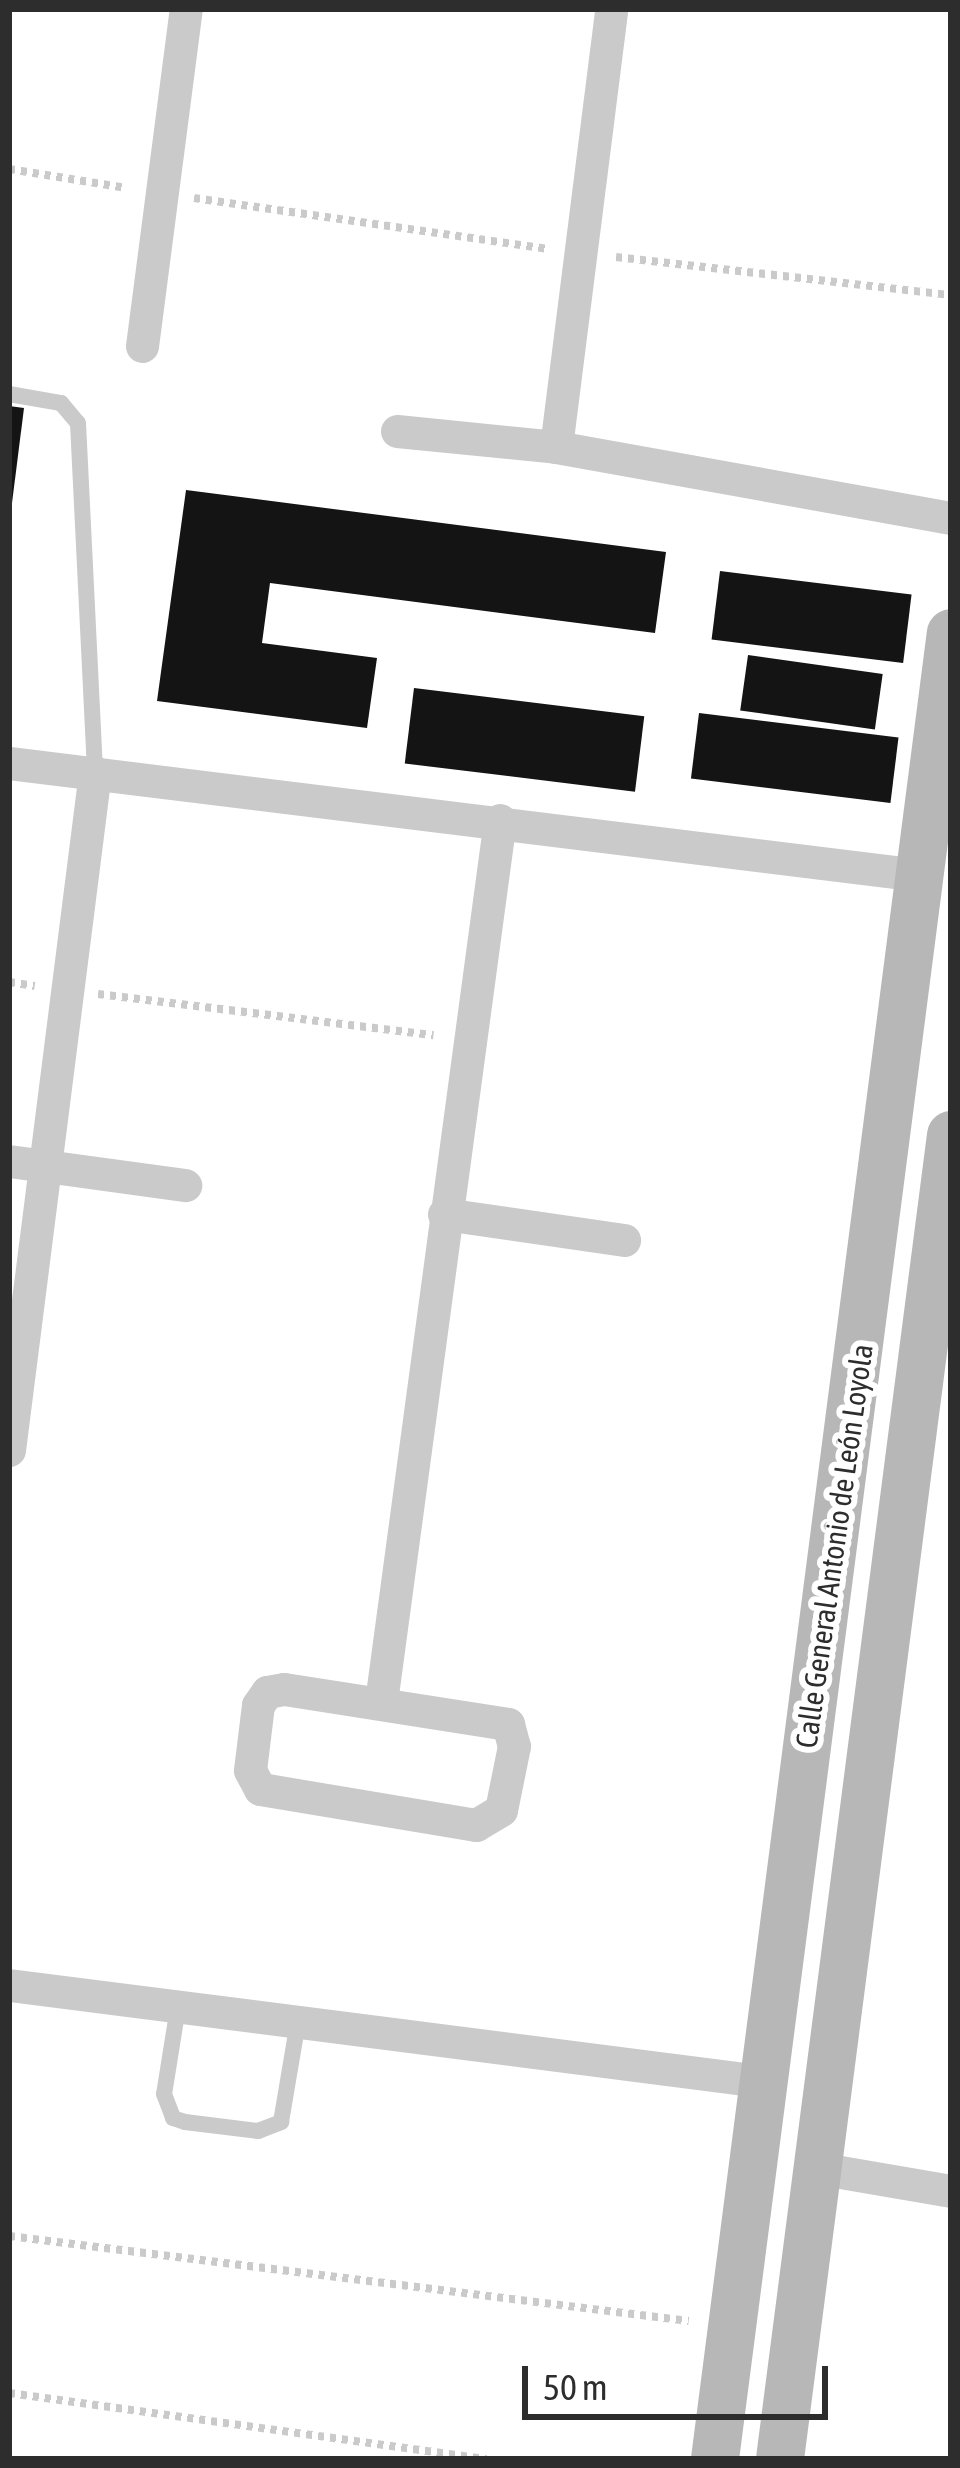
<!DOCTYPE html>
<html>
<head>
<meta charset="utf-8">
<style>
	body { margin:0 }
	#map { position:relative; width:960px; height:2468px; overflow:hidden; background:#fff; font-family:"Asap Condensed",sans-serif }
	div>[style] { position:absolute }
	.building>* { inset:0; background:#141414; transform-origin:0 0 }
	.path>* { height:8px; margin-top:-4px; transform-origin:0; background:repeating-linear-gradient(90deg,#cacaca 0 6px,transparent 0 12px) }
	.lane>* { height:16px; margin:-8px; padding:0 8px; transform-origin:8px; border-radius:8px; background:#cacaca }
	.street>* { height:33px; margin:-16.5px; padding:0 16.5px; transform-origin:16.5px; border-radius:16.5px; background:#cacaca }
	.secondary>* { height:48px; margin:-24px; padding:0 24px; transform-origin:24px; border-radius:24px; background:#b7b7b7 }
	span { translate:-50% -50%; white-space:nowrap; text-align:center; line-height:1.15; -webkit-text-stroke:12px #fff; paint-order:stroke }
	.street-label { font-size:30px; color:#2d2d2d }
	.frame { position:absolute; inset:0; border:12px solid #2d2d2d; pointer-events:none }
	.scale { position:absolute; left:522px; top:2366px; width:306px; height:54px; box-sizing:border-box; border:6px solid #2d2d2d; border-top:0; padding-left:15px; font-size:36px; line-height:42px; white-space:nowrap; color:#2d2d2d; -webkit-text-stroke:9px #fff; paint-order:stroke }
</style>
</head>
<body>
<div id="map">
	<div class="building">
		<i style="clip-path:polygon(9px 406px,24px 408px,12px 503px,9px 503px)"></i>
		<i style="clip-path:polygon(186px 490px,666px 552px,655px 633px,270px 583px,262px 643px,377px 658px,367px 728px,157px 701px)"></i>
		<i style="left:720px;top:571px;width:193px;height:69px;rotate:7deg"></i>
		<i style="left:748px;top:655px;width:136px;height:56px;rotate:8deg"></i>
		<i style="left:414px;top:688px;width:232px;height:76px;rotate:7deg"></i>
		<i style="left:699px;top:713px;width:201px;height:66px;rotate:7deg"></i>
	</div>
	<div class="path">
		<i style="left:9px;top:169px;width:119px;rotate:9.2deg"></i>
		<i style="left:194px;top:198px;width:358px;rotate:8.2deg"></i>
		<i style="left:616px;top:257px;width:337px;rotate:6.5deg"></i>
		<i style="left:9px;top:982px;width:26px;rotate:9deg"></i>
		<i style="left:98px;top:994px;width:338px;rotate:7deg"></i>
		<i style="left:9px;top:2236px;width:685px;rotate:7.13deg"></i>
		<i style="left:9px;top:2393px;width:482px;rotate:7.9deg"></i>
	</div>
	<div class="lane">
		<i style="left:9px;top:394px;width:53px;rotate:9.8deg"></i>
		<i style="left:61px;top:403px;width:26px;rotate:50deg"></i>
		<i style="left:78px;top:423px;width:349px;rotate:87.2deg"></i>
		<i style="left:178px;top:2007px;width:88px;rotate:99.1deg"></i>
		<i style="left:164px;top:2094px;width:26px;rotate:69deg"></i>
		<i style="left:173px;top:2118px;width:13px;rotate:18deg"></i>
		<i style="left:185px;top:2122px;width:74px;rotate:7deg"></i>
		<i style="left:258px;top:2131px;width:25px;rotate:-21deg"></i>
		<i style="left:281px;top:2122px;width:102px;rotate:-80.4deg"></i>
	</div>
	<div class="street">
		<i style="left:142px;top:346px;width:340px;rotate:-82.6deg"></i>
		<i style="left:397px;top:431px;width:160px;rotate:5.7deg"></i>
		<i style="left:556px;top:447px;width:401px;rotate:10.2deg"></i>
		<i style="left:556px;top:447px;width:441px;rotate:-82.8deg"></i>
		<i style="left:9px;top:763px;width:918px;rotate:7.01deg"></i>
		<i style="left:9px;top:1161px;width:178px;rotate:7.8deg"></i>
		<i style="left:444px;top:1214px;width:182px;rotate:8.2deg"></i>
		<i style="left:9px;top:1450px;width:683px;rotate:-82.77deg"></i>
		<i style="left:284px;top:1689px;width:227px;rotate:8.9deg"></i>
		<i style="left:508px;top:1724px;width:23px;rotate:75deg"></i>
		<i style="left:514px;top:1746px;width:65px;rotate:101.5deg"></i>
		<i style="left:501px;top:1810px;width:29px;rotate:149deg"></i>
		<i style="left:476px;top:1825px;width:219px;rotate:-170.5deg"></i>
		<i style="left:260px;top:1789px;width:21px;rotate:-118deg"></i>
		<i style="left:250px;top:1770px;width:65px;rotate:-83deg"></i>
		<i style="left:258px;top:1705px;width:16px;rotate:-55deg"></i>
		<i style="left:267px;top:1692px;width:17px;rotate:-10deg"></i>
		<i style="left:381px;top:1702px;width:890px;rotate:-82.32deg"></i>
		<i style="left:9px;top:1985px;width:758px;rotate:7.28deg"></i>
		<i style="left:817px;top:2168px;width:136px;rotate:9.7deg"></i>
	</div>
	<div class="secondary">
		<i style="left:715px;top:2459px;width:1841px;rotate:-82.64deg"></i>
		<i style="left:780px;top:2459px;width:1335px;rotate:-82.64deg"></i>
	</div>
	<div class="street-label">
		<span style="left:834px;top:1546px;rotate:-82deg">Calle General Antonio de León Loyola</span>
	</div>
	<div class="frame"></div>
	<div class="scale">50 m</div>
</div>
</body>
</html>
